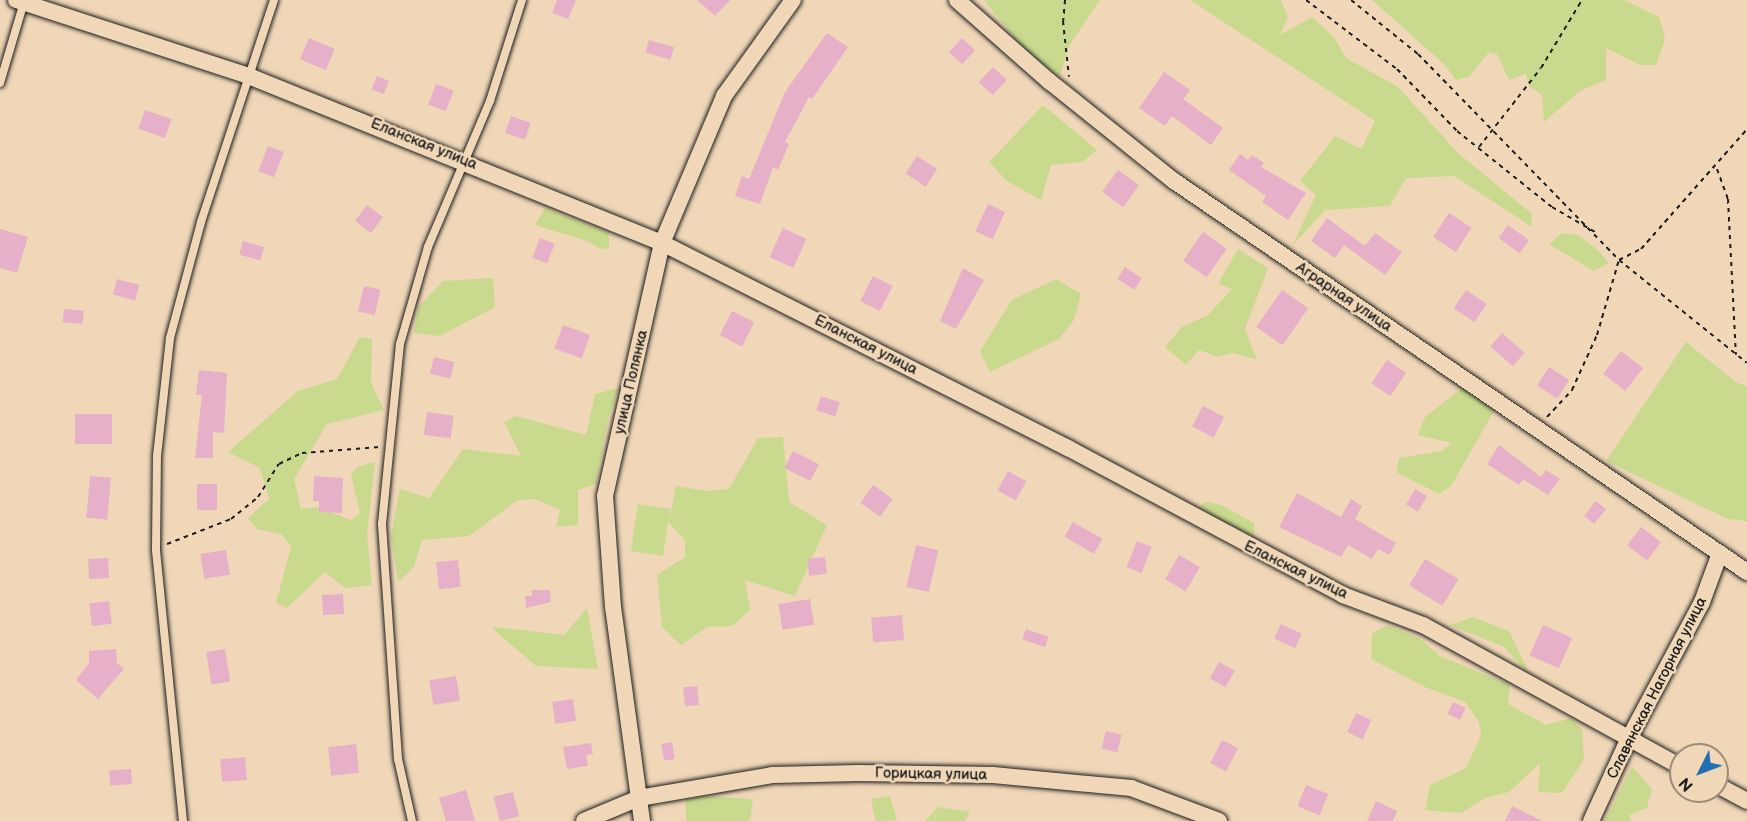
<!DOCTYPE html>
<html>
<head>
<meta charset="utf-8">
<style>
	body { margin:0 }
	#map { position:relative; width:1747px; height:821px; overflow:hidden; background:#f0d7b8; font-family:"Balsamiq Sans",sans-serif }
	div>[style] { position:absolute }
	.green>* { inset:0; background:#c9da8e }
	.building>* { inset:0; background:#e6b0c9; transform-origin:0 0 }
	.path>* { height:2px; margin-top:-1px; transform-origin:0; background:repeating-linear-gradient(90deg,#1c1c1c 0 4.5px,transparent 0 9px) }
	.roads { filter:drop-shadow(0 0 2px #1c1c1c) drop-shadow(0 0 2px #1c1c1c) }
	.service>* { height:8px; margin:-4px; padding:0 4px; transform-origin:4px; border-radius:4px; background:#f0d7b8 }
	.minor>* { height:16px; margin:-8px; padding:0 8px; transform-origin:8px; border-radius:8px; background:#f0d7b8 }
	span { translate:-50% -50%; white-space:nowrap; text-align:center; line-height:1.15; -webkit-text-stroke:5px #f0d7b8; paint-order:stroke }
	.street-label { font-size:15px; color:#1c1c1c }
	.north { position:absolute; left:1669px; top:743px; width:60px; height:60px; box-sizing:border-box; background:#f0d7b8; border:2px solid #9b8c7a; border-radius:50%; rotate:228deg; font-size:16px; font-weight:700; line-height:24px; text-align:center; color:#1c1c1c }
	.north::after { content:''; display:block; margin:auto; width:21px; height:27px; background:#1f6fb2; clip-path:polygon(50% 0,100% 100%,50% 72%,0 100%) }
</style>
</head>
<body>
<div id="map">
	<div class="green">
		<i style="clip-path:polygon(984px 0,1100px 0,1069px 46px,1060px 76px,1035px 64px)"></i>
		<i style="clip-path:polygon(1190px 0,1281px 0,1288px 17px,1280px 35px,1312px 17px,1334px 37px,1346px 58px,1398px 87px,1458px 153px,1531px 213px,1532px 227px,1454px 176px,1406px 178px,1390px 206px,1325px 210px,1292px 246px,1316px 195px,1300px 181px,1335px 136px,1361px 149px,1375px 121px)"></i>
		<i style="clip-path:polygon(1372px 0,1624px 0,1659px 17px,1665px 39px,1656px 65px,1640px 65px,1606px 48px,1606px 80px,1580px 91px,1544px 122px,1542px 95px,1529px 86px,1526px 74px,1509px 80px,1497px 54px,1489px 52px,1469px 77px,1456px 80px,1445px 65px)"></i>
		<i style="clip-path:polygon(1043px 105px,1097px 150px,1082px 162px,1051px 165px,1041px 200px,1007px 181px,989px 162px)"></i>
		<i style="clip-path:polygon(545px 208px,609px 233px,609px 248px,601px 249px,587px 241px,535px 225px)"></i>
		<i style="clip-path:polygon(1562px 233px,1578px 235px,1598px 250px,1609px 263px,1594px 271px,1549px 244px)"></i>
		<i style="clip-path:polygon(1238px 249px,1268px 268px,1245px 329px,1257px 360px,1233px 353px,1218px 357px,1199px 350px,1186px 365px,1165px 347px,1182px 327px,1208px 315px,1232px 289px,1218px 284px)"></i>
		<i style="clip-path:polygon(493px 278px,495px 307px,440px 336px,414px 333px,418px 307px,443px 281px)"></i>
		<i style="clip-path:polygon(1056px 279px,1081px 294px,1074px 320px,1059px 339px,990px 372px,980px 351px,1012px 300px)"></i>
		<i style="clip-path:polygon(360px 337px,372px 339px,371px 383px,384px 410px,327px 424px,294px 479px,301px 509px,316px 507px,351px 520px,360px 513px,351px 474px,357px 467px,375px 462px,367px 535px,372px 585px,345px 588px,325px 572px,287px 608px,276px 603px,291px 547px,281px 534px,257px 529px,248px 518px,269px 499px,260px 468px,228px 452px,298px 391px,337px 379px)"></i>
		<i style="clip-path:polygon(1686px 342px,1737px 383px,1747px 386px,1747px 521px,1728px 519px,1606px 461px)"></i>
		<i style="clip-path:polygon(619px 388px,608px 419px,596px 484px,578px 490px,578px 525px,556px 527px,560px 510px,535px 499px,518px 500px,469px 536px,422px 540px,414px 567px,398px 582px,391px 536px,400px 489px,429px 498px,463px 449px,521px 456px,504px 422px,516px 416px,586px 435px,595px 394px)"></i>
		<i style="clip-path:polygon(1462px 388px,1495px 409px,1451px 486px,1439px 494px,1396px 472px,1399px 458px,1442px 451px,1452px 443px,1418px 435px,1425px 417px)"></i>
		<i style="clip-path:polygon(783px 437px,789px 502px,827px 525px,795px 596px,745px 580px,750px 610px,732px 626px,707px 627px,681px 645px,662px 627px,657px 575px,685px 557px,685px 540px,668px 522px,663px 556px,631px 551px,638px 504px,670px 509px,669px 520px,676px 486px,707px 491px,729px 489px,758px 438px)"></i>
		<i style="clip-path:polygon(1207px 502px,1221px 505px,1254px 523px,1255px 539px,1227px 528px,1199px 506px)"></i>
		<i style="clip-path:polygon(587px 608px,598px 669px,536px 666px,494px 630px,494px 627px,564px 635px)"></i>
		<i style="clip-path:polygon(1473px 617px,1509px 631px,1530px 675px,1504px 647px,1450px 625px)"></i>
		<i style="clip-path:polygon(1387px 625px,1419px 638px,1440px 656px,1510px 685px,1508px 704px,1546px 725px,1570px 718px,1582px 729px,1584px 759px,1562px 793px,1538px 792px,1540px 763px,1509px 792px,1485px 798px,1461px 813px,1425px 810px,1430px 785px,1466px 768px,1481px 735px,1479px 722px,1465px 702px,1425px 687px,1371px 659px,1372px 634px)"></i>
		<i style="clip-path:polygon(1632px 766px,1652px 789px,1647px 808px,1629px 815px,1631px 821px,1605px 821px)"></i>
		<i style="clip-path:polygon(708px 796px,753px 799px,750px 821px,686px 821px,686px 799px)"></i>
		<i style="clip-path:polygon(890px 796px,897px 820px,876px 821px,871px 799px)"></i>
		<i style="clip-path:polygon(938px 807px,970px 812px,965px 821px,925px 821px)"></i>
	</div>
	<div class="building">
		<i style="clip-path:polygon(557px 0,576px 0,568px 19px,552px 13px)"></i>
		<i style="clip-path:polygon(697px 0,730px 0,715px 16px)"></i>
		<i style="clip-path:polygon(827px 33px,848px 47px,812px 99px,809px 97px,785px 142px,789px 144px,778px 170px,773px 167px,760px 204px,735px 196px,742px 176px,749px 179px,785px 92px)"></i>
		<i style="left:309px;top:38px;width:28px;height:23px;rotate:23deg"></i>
		<i style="left:962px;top:38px;width:18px;height:19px;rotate:43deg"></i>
		<i style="left:649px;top:40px;width:26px;height:13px;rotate:16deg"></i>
		<i style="left:993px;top:67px;width:19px;height:21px;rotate:43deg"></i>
		<i style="clip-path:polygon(1164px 72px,1190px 90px,1183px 99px,1223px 128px,1211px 145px,1172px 116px,1165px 126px,1139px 108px)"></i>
		<i style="left:377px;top:76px;width:13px;height:14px;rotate:23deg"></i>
		<i style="left:436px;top:84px;width:19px;height:22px;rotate:21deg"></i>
		<i style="left:145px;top:110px;width:28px;height:20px;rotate:19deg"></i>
		<i style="left:511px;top:116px;width:21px;height:18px;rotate:19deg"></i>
		<i style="left:268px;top:146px;width:17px;height:27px;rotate:21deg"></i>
		<i style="clip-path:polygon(1240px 154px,1248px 160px,1252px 155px,1264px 163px,1261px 167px,1306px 193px,1288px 220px,1262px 202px,1266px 196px,1229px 170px)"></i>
		<i style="left:917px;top:156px;width:24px;height:21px;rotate:33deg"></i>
		<i style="left:1118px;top:170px;width:26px;height:27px;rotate:36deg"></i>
		<i style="left:988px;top:204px;width:19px;height:30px;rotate:25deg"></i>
		<i style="left:367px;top:205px;width:20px;height:20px;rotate:37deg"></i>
		<i style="left:1449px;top:213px;width:27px;height:29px;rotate:33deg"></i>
		<i style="clip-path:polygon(1327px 218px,1365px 246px,1375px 233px,1402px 252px,1385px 275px,1344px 245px,1335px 258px,1311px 241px)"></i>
		<i style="left:1508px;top:225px;width:26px;height:16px;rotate:36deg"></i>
		<i style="left:783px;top:228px;width:26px;height:32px;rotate:25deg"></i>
		<i style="clip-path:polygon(0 229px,28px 237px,17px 273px,0 268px)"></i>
		<i style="left:1203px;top:232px;width:29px;height:35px;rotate:35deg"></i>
		<i style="left:540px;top:238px;width:16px;height:21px;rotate:22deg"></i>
		<i style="left:243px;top:241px;width:22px;height:14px;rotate:16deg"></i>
		<i style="left:1125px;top:267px;width:20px;height:14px;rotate:33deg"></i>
		<i style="clip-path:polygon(963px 268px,984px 280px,956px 329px,940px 321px)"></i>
		<i style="left:873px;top:276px;width:22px;height:28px;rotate:27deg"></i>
		<i style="left:117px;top:279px;width:23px;height:16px;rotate:15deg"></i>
		<i style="left:364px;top:286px;width:17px;height:26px;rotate:13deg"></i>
		<i style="left:1282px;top:290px;width:32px;height:45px;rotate:35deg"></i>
		<i style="left:1466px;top:290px;width:25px;height:22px;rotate:34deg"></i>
		<i style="left:64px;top:309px;width:20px;height:13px;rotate:6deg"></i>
		<i style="left:732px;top:311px;width:25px;height:27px;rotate:27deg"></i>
		<i style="left:563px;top:325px;width:29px;height:25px;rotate:20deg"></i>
		<i style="left:1502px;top:333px;width:30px;height:18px;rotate:41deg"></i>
		<i style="left:1621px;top:351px;width:28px;height:29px;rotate:38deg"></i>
		<i style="left:434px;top:357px;width:21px;height:17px;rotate:14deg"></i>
		<i style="left:1387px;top:360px;width:23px;height:28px;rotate:34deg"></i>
		<i style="left:1549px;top:367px;width:24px;height:22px;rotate:33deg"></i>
		<i style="clip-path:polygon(199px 370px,227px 373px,224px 433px,213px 432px,213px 458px,195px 458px,202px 395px,196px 395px)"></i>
		<i style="left:821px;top:396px;width:20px;height:15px;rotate:18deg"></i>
		<i style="left:1203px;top:406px;width:24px;height:23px;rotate:28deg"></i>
		<i style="left:427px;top:412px;width:27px;height:23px;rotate:8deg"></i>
		<i style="left:75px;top:414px;width:37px;height:30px"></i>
		<i style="clip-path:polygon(1499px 445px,1541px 477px,1546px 470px,1560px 479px,1548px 495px,1523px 479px,1519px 485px,1487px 464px)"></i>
		<i style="left:793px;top:451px;width:29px;height:19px;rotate:27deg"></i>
		<i style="left:1008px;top:471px;width:21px;height:22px;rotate:29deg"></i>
		<i style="left:90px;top:476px;width:21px;height:42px;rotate:5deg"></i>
		<i style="clip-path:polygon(314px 476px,343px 478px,342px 513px,319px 512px,319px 501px,313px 501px)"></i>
		<i style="left:197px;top:484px;width:20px;height:26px"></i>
		<i style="left:873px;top:485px;width:24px;height:22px;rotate:35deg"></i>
		<i style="left:1415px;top:489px;width:14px;height:18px;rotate:30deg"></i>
		<i style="clip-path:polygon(1297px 493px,1341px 517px,1351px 499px,1362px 506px,1355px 519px,1396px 543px,1389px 555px,1378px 549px,1372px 559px,1348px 545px,1341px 557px,1279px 527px)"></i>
		<i style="left:1596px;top:501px;width:13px;height:19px;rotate:39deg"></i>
		<i style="left:1073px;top:522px;width:34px;height:17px;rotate:30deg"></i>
		<i style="left:1641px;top:527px;width:25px;height:23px;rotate:37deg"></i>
		<i style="left:1137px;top:541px;width:16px;height:28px;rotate:22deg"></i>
		<i style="left:916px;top:545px;width:23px;height:43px;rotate:13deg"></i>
		<i style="left:226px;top:550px;width:25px;height:26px;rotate:81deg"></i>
		<i style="left:1179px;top:555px;width:24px;height:28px;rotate:30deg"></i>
		<i style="left:825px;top:557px;width:17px;height:18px;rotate:83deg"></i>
		<i style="left:108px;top:558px;width:20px;height:20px;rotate:87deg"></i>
		<i style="left:1425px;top:559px;width:39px;height:31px;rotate:31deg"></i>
		<i style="left:458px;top:560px;width:27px;height:22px;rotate:84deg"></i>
		<i style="clip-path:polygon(532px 590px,550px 590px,551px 602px,526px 608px,525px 596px,532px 596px)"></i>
		<i style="left:343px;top:594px;width:20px;height:21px;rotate:87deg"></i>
		<i style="left:810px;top:599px;width:26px;height:32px;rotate:81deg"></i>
		<i style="left:109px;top:601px;width:23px;height:20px;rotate:83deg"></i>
		<i style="left:902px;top:615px;width:25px;height:31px;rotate:85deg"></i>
		<i style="left:1281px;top:624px;width:23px;height:16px;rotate:25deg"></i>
		<i style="left:1543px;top:625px;width:32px;height:33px;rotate:24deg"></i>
		<i style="left:1026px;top:629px;width:24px;height:11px;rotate:19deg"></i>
		<i style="clip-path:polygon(116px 649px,117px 663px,124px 669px,98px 699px,76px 680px,89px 663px,89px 651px)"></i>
		<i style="left:225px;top:649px;width:33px;height:19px;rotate:81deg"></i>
		<i style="left:1219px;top:662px;width:18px;height:19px;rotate:29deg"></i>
		<i style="left:456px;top:676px;width:25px;height:27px;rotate:81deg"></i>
		<i style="left:697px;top:686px;width:19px;height:14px;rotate:84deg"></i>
		<i style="left:573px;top:699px;width:22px;height:21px;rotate:82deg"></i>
		<i style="left:1453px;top:702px;width:14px;height:13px;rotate:25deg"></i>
		<i style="left:1356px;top:713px;width:17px;height:21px;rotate:25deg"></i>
		<i style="left:1106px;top:731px;width:16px;height:18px;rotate:14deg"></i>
		<i style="left:1222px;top:740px;width:18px;height:26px;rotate:27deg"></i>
		<i style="left:672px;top:742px;width:17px;height:11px;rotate:80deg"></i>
		<i style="clip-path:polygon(591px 743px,593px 754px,586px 755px,588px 766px,567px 769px,563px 747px)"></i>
		<i style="left:356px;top:744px;width:29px;height:28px;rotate:84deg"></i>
		<i style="left:245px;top:757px;width:23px;height:25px;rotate:85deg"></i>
		<i style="left:131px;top:769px;width:15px;height:22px;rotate:86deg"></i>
		<i style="left:1306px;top:785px;width:24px;height:23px;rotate:22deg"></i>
		<i style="clip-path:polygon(466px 790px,475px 821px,446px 821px,439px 798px)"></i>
		<i style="left:513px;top:792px;width:25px;height:20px;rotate:76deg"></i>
		<i style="clip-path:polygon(1376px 801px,1397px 811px,1393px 821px,1367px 821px)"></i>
		<i style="clip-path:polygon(1512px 806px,1542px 821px,1505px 821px)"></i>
	</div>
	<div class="path">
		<i style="left:1065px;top:0;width:21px;rotate:95deg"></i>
		<i style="left:1063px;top:21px;width:56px;rotate:83.9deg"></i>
		<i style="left:1306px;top:0;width:114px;rotate:37.2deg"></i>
		<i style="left:1397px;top:69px;width:86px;rotate:45.9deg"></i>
		<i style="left:1457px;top:131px;width:122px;rotate:38.7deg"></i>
		<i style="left:1552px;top:207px;width:50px;rotate:30.2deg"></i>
		<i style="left:1351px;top:0;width:86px;rotate:38.9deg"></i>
		<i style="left:1418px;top:54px;width:288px;rotate:45.7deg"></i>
		<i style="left:1619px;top:260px;width:164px;rotate:38.8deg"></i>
		<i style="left:1479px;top:147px;width:100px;rotate:-51.9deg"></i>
		<i style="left:1541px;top:68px;width:79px;rotate:-58.9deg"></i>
		<i style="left:1717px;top:169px;width:32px;rotate:70deg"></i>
		<i style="left:1728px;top:199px;width:156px;rotate:87.1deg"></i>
		<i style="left:1547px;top:417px;width:37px;rotate:-47deg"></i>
		<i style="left:1572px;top:390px;width:60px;rotate:-65.6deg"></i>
		<i style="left:1597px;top:335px;width:78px;rotate:-73.7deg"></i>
		<i style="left:1619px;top:260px;width:25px;rotate:-27deg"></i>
		<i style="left:1641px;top:249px;width:160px;rotate:-48.5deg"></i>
		<i style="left:167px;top:544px;width:69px;rotate:-21.3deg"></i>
		<i style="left:231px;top:519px;width:35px;rotate:-39deg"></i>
		<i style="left:258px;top:497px;width:39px;rotate:-58deg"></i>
		<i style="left:279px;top:464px;width:25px;rotate:-26deg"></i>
		<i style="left:302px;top:453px;width:78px;rotate:-4.4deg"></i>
	</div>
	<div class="roads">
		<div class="service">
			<i style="left:0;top:83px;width:84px;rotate:-73.5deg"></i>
			<i style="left:183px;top:821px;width:273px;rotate:-95.7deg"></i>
			<i style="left:156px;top:549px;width:93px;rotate:-89.4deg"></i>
			<i style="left:157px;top:456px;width:119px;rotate:-83.7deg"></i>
			<i style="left:170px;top:338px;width:120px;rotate:-75deg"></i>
			<i style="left:201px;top:222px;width:234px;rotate:-71.8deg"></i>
			<i style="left:412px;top:821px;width:64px;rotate:-102.7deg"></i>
			<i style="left:398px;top:759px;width:236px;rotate:-93.9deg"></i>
			<i style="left:382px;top:524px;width:181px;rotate:-84.3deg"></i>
			<i style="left:400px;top:344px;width:101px;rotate:-73.9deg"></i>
			<i style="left:428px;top:247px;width:159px;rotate:-67deg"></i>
			<i style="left:490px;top:101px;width:106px;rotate:-72.4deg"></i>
		</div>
		<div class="minor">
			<i style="left:16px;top:0;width:247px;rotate:18.1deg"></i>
			<i style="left:251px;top:77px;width:443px;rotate:22deg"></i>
			<i style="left:662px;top:243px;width:455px;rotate:26.8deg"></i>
			<i style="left:1068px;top:448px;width:312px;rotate:28.1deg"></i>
			<i style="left:1343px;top:595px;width:85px;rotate:20.6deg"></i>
			<i style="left:1423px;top:625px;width:294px;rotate:28.8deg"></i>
			<i style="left:957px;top:0;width:123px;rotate:41.4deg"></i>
			<i style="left:1049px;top:81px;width:160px;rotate:38.7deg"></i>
			<i style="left:1174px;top:181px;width:694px;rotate:34.31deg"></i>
			<i style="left:1717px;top:785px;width:34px;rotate:28deg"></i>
			<i style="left:584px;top:821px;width:60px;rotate:-22.7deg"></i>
			<i style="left:639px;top:798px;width:135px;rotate:-9.8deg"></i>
			<i style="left:772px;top:775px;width:87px;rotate:-1.3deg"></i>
			<i style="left:859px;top:773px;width:134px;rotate:0.9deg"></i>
			<i style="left:993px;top:775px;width:139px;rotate:5.4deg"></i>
			<i style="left:1131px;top:788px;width:94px;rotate:20.6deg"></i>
			<i style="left:642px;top:821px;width:216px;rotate:-97.7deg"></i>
			<i style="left:613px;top:607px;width:111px;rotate:-94.1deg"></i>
			<i style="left:605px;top:496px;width:259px;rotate:-77.3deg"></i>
			<i style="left:662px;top:243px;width:160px;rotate:-67.1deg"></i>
			<i style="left:724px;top:96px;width:118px;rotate:-54.3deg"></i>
			<i style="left:1591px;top:821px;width:89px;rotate:-65.4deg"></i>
			<i style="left:1628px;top:740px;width:157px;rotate:-61.8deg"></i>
			<i style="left:1702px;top:602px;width:52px;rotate:-69.8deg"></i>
		</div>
	</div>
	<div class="street-label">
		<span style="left:424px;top:144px;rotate:22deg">Еланская улица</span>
		<span style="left:1344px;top:297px;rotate:34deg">Аграрная улица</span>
		<span style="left:866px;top:345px;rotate:27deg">Еланская улица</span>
		<span style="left:631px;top:382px;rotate:-77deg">улица Полянка</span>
		<span style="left:1296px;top:570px;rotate:26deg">Еланская улица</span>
		<span style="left:1657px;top:688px;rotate:-63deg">Славянская Нагорная улица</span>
		<span style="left:931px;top:774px;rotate:1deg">Горицкая улица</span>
	</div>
	<div class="north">N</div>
</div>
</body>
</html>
